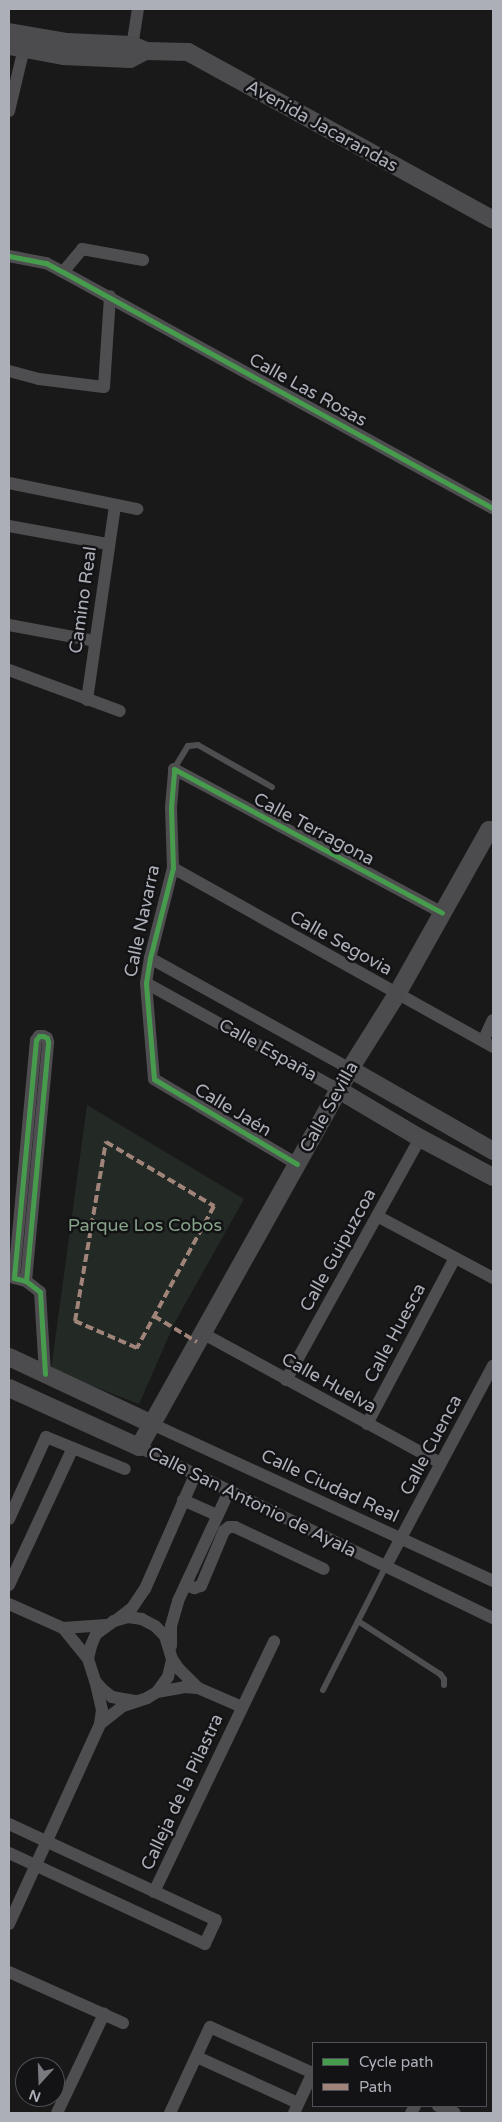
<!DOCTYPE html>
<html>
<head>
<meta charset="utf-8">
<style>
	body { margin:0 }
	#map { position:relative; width:502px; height:2122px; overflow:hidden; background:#191919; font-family:"Varela Round",sans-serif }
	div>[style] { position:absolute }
	.green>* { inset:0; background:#232924 }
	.lane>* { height:6px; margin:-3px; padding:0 3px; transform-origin:3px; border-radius:3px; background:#4e4e51 }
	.street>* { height:12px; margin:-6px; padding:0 6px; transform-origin:6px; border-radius:6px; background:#4e4e51 }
	.secondary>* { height:18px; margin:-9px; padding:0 9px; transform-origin:9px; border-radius:9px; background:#4c4c4f }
	.quiet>* { height:4px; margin-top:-2px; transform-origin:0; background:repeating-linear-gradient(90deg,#a18479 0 8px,transparent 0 12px) }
	.cycleway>* { height:5px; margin:-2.5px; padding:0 2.5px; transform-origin:2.5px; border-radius:2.5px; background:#469c4c }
	span { translate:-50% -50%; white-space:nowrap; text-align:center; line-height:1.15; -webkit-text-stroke:5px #131315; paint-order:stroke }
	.street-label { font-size:18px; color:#acafb8 }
	.park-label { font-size:18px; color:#85a188 }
	.frame { position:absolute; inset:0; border:10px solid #acafb8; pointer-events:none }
	.legend { position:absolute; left:312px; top:2042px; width:175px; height:65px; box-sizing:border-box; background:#131315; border:1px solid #505156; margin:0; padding:6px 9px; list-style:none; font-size:15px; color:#acafb8 }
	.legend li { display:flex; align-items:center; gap:10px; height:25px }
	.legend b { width:25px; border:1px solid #505156 }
	.north { position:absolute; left:15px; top:2057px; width:50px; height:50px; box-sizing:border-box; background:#131315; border:1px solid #505156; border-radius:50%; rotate:200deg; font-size:14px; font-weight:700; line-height:20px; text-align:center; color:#acafb8 }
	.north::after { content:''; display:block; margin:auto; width:18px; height:22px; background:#797a80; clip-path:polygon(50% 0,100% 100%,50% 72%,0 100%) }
</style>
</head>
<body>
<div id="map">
	<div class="green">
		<i style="clip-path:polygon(87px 1105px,244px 1199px,175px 1322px,139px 1404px,51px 1370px)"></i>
	</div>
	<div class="lane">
		<i style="left:174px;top:769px;width:27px;rotate:-59deg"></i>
		<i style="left:188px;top:746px;width:10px;rotate:-6deg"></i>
		<i style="left:198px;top:745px;width:85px;rotate:29.6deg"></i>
		<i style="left:358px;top:1621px;width:98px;rotate:32.9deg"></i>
		<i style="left:440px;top:1674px;width:6px;rotate:51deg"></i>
		<i style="left:444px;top:1679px;width:6px;rotate:90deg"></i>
		<i style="left:323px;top:1690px;width:139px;rotate:-63.1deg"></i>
	</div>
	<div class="street">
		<i style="left:131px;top:53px;width:45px;rotate:-81deg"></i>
		<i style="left:9px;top:111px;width:65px;rotate:-76.6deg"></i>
		<i style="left:9px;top:256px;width:38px;rotate:11deg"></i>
		<i style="left:46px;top:263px;width:19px;rotate:28deg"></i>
		<i style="left:63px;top:272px;width:491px;rotate:28.8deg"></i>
		<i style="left:63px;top:272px;width:30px;rotate:-50deg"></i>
		<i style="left:82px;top:249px;width:62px;rotate:10.2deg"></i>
		<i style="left:9px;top:371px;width:31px;rotate:15deg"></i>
		<i style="left:39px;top:379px;width:65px;rotate:7deg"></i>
		<i style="left:104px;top:387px;width:91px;rotate:-86.2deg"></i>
		<i style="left:9px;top:483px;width:131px;rotate:11.5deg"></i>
		<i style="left:9px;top:526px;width:101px;rotate:10.3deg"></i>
		<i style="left:9px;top:625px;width:87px;rotate:10.5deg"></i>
		<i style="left:9px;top:670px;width:118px;rotate:20.3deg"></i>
		<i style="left:87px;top:700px;width:197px;rotate:-81.8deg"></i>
		<i style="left:173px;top:868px;width:367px;rotate:29.2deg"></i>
		<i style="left:150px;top:958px;width:229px;rotate:29deg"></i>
		<i style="left:146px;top:983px;width:221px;rotate:29deg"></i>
		<i style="left:483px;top:1041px;width:23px;rotate:-65deg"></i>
		<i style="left:297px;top:1164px;width:166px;rotate:-149.3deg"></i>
		<i style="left:154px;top:1079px;width:96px;rotate:-94.8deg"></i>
		<i style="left:146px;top:983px;width:25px;rotate:-81deg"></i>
		<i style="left:150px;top:958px;width:93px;rotate:-75.7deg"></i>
		<i style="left:173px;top:868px;width:61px;rotate:-91.9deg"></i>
		<i style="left:171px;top:807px;width:38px;rotate:-85deg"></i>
		<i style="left:174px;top:769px;width:304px;rotate:28.2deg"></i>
		<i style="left:377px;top:1216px;width:132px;rotate:28.1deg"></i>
		<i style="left:26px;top:1281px;width:240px;rotate:-84.7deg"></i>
		<i style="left:48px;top:1042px;width:4px;rotate:-104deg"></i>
		<i style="left:47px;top:1038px;width:4px;rotate:-153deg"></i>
		<i style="left:43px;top:1036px;width:4px;rotate:180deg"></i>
		<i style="left:39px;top:1036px;width:5px;rotate:127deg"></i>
		<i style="left:36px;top:1040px;width:239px;rotate:95.3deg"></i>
		<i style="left:14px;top:1278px;width:12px;rotate:14deg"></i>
		<i style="left:26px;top:1281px;width:18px;rotate:38deg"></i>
		<i style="left:40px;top:1292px;width:82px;rotate:86.5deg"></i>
		<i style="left:202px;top:1333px;width:271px;rotate:28.6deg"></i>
		<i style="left:286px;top:1380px;width:277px;rotate:-61deg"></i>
		<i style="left:152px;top:1424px;width:375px;rotate:24.7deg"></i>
		<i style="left:367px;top:1424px;width:188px;rotate:-62.1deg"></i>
		<i style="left:139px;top:1447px;width:393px;rotate:25.8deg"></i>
		<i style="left:183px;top:1500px;width:37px;rotate:24deg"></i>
		<i style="left:9px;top:1519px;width:90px;rotate:-65.7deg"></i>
		<i style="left:46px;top:1437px;width:85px;rotate:22.1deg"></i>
		<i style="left:386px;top:1566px;width:227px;rotate:-61.9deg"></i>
		<i style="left:9px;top:1585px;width:151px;rotate:-65deg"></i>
		<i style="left:186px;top:1585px;width:9px;rotate:21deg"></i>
		<i style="left:194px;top:1588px;width:7px;rotate:-16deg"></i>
		<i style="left:201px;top:1586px;width:60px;rotate:-67.3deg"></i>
		<i style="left:224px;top:1531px;width:6px;rotate:-39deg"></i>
		<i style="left:229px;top:1527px;width:6px"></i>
		<i style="left:235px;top:1527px;width:98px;rotate:25.3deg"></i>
		<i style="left:9px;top:1604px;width:59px;rotate:24deg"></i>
		<i style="left:63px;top:1628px;width:40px;rotate:51deg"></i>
		<i style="left:119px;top:1618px;width:16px;rotate:-38deg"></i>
		<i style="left:132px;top:1608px;width:23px;rotate:-56deg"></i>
		<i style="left:145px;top:1589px;width:124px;rotate:-66.3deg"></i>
		<i style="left:63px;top:1628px;width:43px;rotate:-4deg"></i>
		<i style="left:171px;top:1646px;width:20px;rotate:-90deg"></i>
		<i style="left:171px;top:1626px;width:26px;rotate:-74deg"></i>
		<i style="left:178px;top:1601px;width:121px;rotate:-65.1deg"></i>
		<i style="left:172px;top:1659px;width:12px;rotate:55deg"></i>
		<i style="left:179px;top:1669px;width:27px;rotate:45deg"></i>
		<i style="left:157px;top:1692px;width:27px;rotate:-10deg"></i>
		<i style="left:184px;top:1687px;width:14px;rotate:4deg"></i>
		<i style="left:198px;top:1688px;width:48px;rotate:23.4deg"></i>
		<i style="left:100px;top:1724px;width:29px;rotate:-38deg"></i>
		<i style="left:123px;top:1706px;width:25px;rotate:-18deg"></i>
		<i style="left:147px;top:1698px;width:12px;rotate:-31deg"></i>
		<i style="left:157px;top:1692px;width:19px;rotate:-54deg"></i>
		<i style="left:168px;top:1677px;width:18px;rotate:-77deg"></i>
		<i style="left:172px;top:1659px;width:24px;rotate:-107deg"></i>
		<i style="left:165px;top:1636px;width:14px;rotate:-135deg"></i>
		<i style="left:155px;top:1626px;width:15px;rotate:-152deg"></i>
		<i style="left:142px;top:1619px;width:14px;rotate:-172deg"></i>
		<i style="left:128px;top:1617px;width:15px;rotate:164deg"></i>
		<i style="left:114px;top:1621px;width:22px;rotate:144deg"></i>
		<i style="left:96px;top:1634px;width:13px;rotate:113deg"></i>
		<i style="left:91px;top:1646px;width:13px;rotate:103deg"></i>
		<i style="left:88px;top:1659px;width:23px;rotate:72deg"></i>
		<i style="left:95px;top:1681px;width:12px;rotate:48deg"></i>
		<i style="left:103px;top:1690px;width:11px;rotate:38deg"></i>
		<i style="left:112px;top:1697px;width:23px;rotate:10deg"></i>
		<i style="left:9px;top:1824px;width:228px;rotate:24.9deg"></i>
		<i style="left:216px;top:1920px;width:26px;rotate:115deg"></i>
		<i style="left:205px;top:1944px;width:216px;rotate:-155.1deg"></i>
		<i style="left:154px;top:1892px;width:278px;rotate:-64.4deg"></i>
		<i style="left:9px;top:1924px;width:220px;rotate:-65.5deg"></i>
		<i style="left:100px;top:1724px;width:14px;rotate:-82deg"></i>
		<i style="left:102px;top:1710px;width:26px;rotate:-103deg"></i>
		<i style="left:9px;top:1972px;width:125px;rotate:24.1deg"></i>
		<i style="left:197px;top:2057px;width:111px;rotate:24.5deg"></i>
		<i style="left:438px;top:2106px;width:18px;rotate:22deg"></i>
		<i style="left:57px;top:2113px;width:110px;rotate:-64.6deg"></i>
		<i style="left:170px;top:2113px;width:95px;rotate:-65.1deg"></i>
		<i style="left:210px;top:2027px;width:113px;rotate:24.1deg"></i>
		<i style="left:294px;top:2113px;width:45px;rotate:-65.1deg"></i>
		<i style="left:411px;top:2113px;width:8px;rotate:-60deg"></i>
	</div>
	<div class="secondary">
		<i style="left:9px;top:32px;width:59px;rotate:9.8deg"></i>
		<i style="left:67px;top:42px;width:65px;rotate:2.6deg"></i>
		<i style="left:132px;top:45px;width:15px;rotate:23deg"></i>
		<i style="left:146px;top:51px;width:42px;rotate:1.4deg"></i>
		<i style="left:188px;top:52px;width:348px;rotate:28.8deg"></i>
		<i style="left:9px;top:46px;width:55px;rotate:10.5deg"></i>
		<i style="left:63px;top:56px;width:67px;rotate:2.6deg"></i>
		<i style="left:130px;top:59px;width:18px;rotate:-27deg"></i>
		<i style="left:350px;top:1069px;width:165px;rotate:29.8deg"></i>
		<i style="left:339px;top:1090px;width:94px;rotate:30.7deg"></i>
		<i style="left:420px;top:1138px;width:83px;rotate:28.1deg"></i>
		<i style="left:9px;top:1357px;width:158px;rotate:25.1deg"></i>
		<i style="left:9px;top:1388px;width:143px;rotate:24.4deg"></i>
		<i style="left:139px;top:1447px;width:433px;rotate:-60.8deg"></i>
		<i style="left:350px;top:1069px;width:89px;rotate:-57.9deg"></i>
		<i style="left:397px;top:994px;width:188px;rotate:-60.7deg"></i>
		<i style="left:489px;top:830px;width:5px;rotate:37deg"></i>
	</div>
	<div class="quiet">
		<i style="left:106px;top:1142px;width:126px;rotate:30.7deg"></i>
		<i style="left:214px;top:1206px;width:162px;rotate:118.5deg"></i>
		<i style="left:137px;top:1348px;width:68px;rotate:-156.5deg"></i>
		<i style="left:75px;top:1321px;width:182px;rotate:-80.2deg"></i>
		<i style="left:154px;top:1316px;width:50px;rotate:31.2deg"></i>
	</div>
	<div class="cycleway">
		<i style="left:9px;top:256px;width:38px;rotate:11deg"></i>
		<i style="left:46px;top:263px;width:19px;rotate:28deg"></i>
		<i style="left:63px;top:272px;width:491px;rotate:28.8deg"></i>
		<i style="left:297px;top:1164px;width:166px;rotate:-149.3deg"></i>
		<i style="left:154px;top:1079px;width:96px;rotate:-94.8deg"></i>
		<i style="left:146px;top:983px;width:25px;rotate:-81deg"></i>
		<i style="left:150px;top:958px;width:93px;rotate:-75.7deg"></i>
		<i style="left:173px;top:868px;width:61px;rotate:-91.9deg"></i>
		<i style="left:171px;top:807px;width:38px;rotate:-85deg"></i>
		<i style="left:174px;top:769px;width:304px;rotate:28.2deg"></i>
		<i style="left:26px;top:1281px;width:240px;rotate:-84.7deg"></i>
		<i style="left:48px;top:1042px;width:4px;rotate:-104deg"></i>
		<i style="left:47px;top:1038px;width:4px;rotate:-153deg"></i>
		<i style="left:43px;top:1036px;width:4px;rotate:180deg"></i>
		<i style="left:39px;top:1036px;width:5px;rotate:127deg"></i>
		<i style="left:36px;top:1040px;width:239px;rotate:95.3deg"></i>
		<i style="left:14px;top:1278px;width:12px;rotate:14deg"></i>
		<i style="left:26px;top:1281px;width:18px;rotate:38deg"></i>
		<i style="left:40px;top:1292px;width:82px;rotate:86.5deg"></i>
	</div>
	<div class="street-label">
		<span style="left:322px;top:126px;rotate:29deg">Avenida Jacarandas</span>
		<span style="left:308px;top:390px;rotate:29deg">Calle Las Rosas</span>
		<span style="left:83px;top:600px;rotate:-82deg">Camino Real</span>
		<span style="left:314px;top:829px;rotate:28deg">Calle Terragona</span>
		<span style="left:142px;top:921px;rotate:-78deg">Calle Navarra</span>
		<span style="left:341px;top:943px;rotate:29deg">Calle Segovia</span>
		<span style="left:268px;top:1050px;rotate:29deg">Calle España</span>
		<span style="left:329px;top:1107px;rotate:-61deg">Calle Sevilla</span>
		<span style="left:233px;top:1110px;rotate:31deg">Calle Jaén</span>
		<span style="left:338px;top:1250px;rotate:-61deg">Calle Guipuzcoa</span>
		<span style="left:395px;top:1333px;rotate:-62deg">Calle Huesca</span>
		<span style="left:329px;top:1383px;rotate:29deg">Calle Huelva</span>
		<span style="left:431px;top:1445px;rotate:-62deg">Calle Cuenca</span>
		<span style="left:330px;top:1486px;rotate:25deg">Calle Ciudad Real</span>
		<span style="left:252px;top:1502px;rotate:26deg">Calle San Antonio de Ayala</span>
		<span style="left:182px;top:1792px;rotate:-65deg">Calleja de la Pilastra</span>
	</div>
	<div class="park-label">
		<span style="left:145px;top:1225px">Parque Los Cobos</span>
	</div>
	<div class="frame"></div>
	<ul class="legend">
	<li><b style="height:6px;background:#469c4c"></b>Cycle path</li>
	<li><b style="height:6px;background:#a18479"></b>Path</li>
	</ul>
	<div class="north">N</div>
</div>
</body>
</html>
